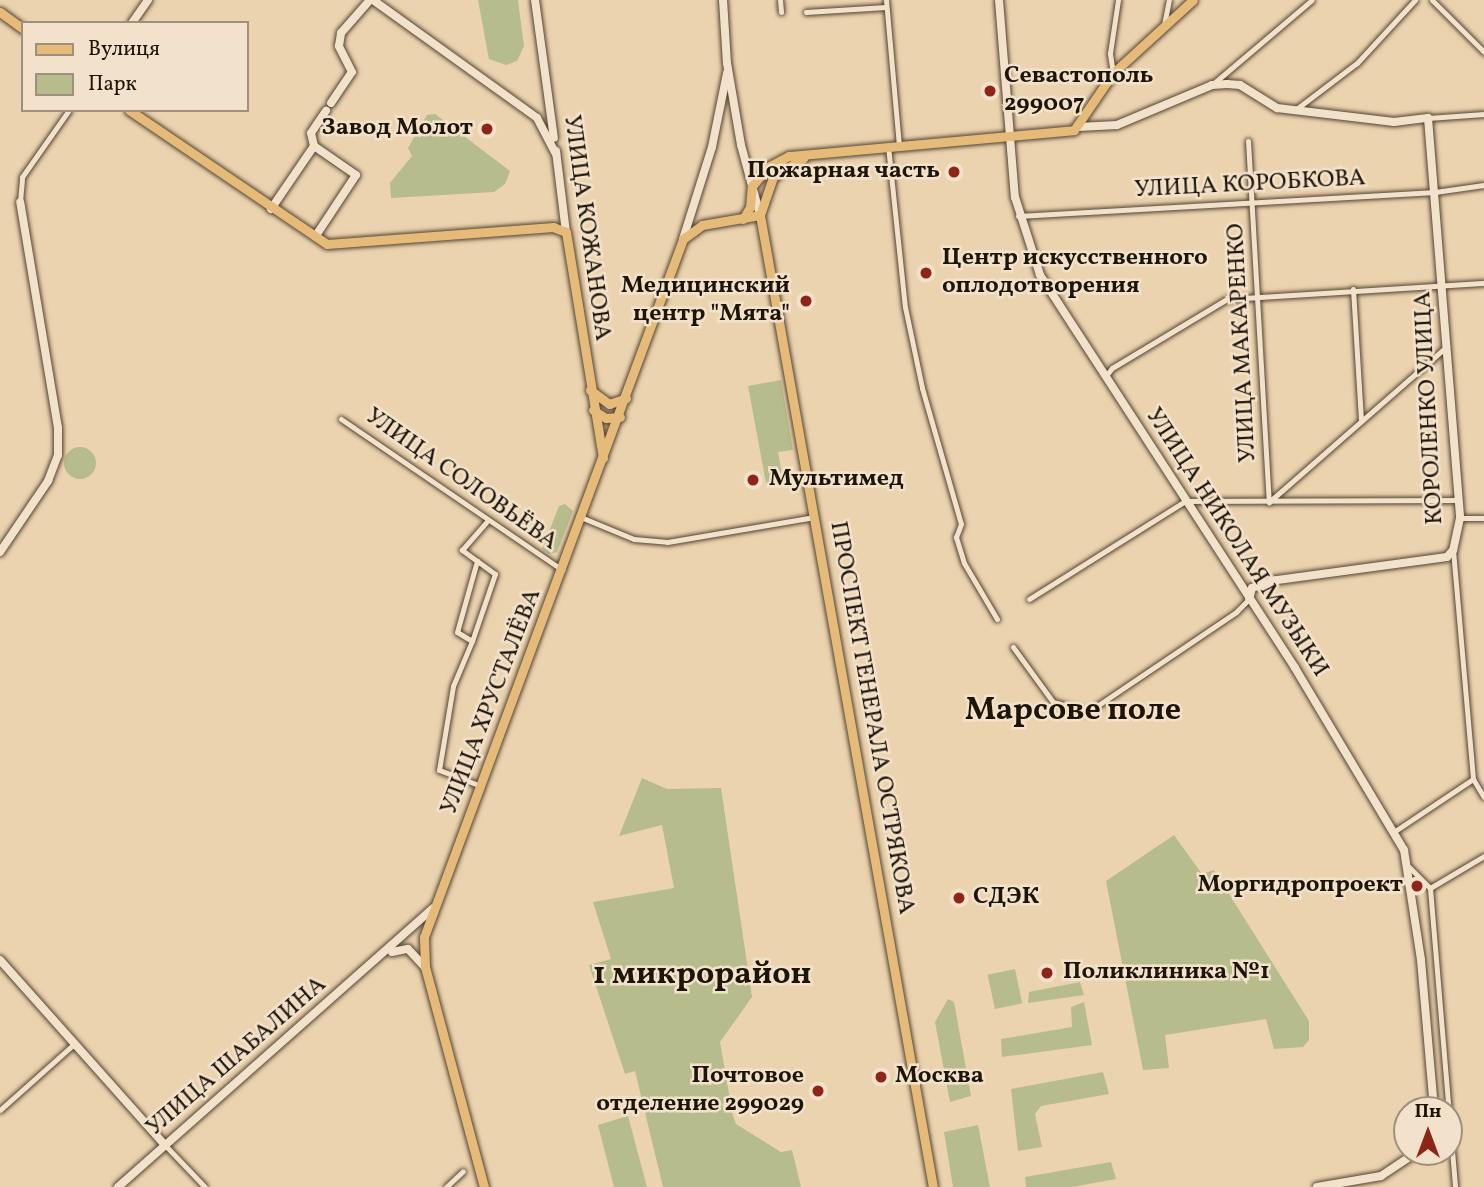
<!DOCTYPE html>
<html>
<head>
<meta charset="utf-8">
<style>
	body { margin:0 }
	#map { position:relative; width:1484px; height:1187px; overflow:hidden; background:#ecd3af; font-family:Vollkorn,serif }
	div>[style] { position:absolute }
	.green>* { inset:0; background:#b7bc8c; transform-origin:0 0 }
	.round { border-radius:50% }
	.roads { filter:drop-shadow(0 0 2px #524432) drop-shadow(0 0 2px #524432) }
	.street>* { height:5px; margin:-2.5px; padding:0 2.5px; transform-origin:2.5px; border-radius:2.5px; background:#f3e2cb }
	.secondary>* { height:8px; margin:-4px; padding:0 4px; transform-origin:4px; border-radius:4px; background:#f3e2cb }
	.primary>* { height:9px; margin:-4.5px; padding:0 4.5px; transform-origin:4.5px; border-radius:4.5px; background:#e6ba78 }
	.dots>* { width:19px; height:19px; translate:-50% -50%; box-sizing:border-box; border:4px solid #f3e2cb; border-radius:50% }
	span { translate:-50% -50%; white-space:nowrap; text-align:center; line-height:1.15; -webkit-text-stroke:5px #f3e2cb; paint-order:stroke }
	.poi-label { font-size:24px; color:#1e1509; font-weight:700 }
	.left { translate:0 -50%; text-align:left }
	.right { translate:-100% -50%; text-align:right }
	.street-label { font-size:24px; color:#1e1509 }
	.district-label { font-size:32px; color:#1e1509; font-weight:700 }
	.legend { position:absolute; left:21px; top:21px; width:228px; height:91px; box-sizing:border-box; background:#f3e2cb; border:2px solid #9e907d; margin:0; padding:9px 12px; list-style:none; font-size:21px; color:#1e1509 }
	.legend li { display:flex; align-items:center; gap:14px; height:35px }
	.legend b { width:35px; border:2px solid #9e907d }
	.north { position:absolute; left:1393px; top:1096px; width:70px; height:70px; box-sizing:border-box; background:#f3e2cb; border:2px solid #9e907d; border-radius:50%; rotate:0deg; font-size:19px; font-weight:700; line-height:28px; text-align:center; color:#1e1509 }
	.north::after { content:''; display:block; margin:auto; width:24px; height:32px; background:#8f2418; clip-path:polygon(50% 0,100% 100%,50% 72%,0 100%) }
</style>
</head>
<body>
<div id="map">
	<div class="green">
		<i style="clip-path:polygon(478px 0,518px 0,524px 46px,517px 61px,506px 65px,489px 59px)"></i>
		<i style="clip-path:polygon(435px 114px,510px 171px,505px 184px,494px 192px,391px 198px,390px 183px,412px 156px,408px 148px,427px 115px)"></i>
		<i style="clip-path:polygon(781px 380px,793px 450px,778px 452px,783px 480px,766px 483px,748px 386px)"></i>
		<i class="round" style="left:64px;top:447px;width:32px;height:32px"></i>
		<i style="clip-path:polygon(565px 504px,573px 511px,557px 552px,549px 554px,542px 549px,559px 506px)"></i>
		<i style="clip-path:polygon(642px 778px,667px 789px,721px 788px,752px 997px,720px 1042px,733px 1116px,736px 1124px,781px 1152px,792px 1150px,801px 1187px,663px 1187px,635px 1071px,625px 1074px,589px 965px,611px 959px,593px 902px,674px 888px,662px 825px,619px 836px)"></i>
		<i style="clip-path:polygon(1174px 835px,1202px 874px,1214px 870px,1309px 1021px,1309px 1040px,1303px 1047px,1274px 1049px,1266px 1019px,1165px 1035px,1169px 1068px,1143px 1070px,1106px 881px)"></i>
		<i style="left:1015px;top:969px;width:35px;height:28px;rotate:78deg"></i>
		<i style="clip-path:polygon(1080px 982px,1084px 995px,1028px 1003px,1029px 992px)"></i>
		<i style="clip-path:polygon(948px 999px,954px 1002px,971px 1096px,950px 1102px,935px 1022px)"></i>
		<i style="clip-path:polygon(1084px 1002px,1092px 1045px,1002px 1057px,1001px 1039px,1072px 1027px,1071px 1007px)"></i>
		<i style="clip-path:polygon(1103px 1072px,1109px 1094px,1041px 1106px,1035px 1114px,1042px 1147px,1018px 1151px,1011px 1089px)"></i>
		<i style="clip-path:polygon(628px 1116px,647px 1187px,614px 1187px,598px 1125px)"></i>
		<i style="clip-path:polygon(978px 1125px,990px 1187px,953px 1187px,944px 1132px)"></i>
		<i style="clip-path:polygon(1111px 1162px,1116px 1179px,1072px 1187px,1026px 1187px,1025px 1177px)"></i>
	</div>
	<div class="roads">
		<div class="street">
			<i style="left:780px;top:0;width:12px;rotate:85deg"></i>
			<i style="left:886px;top:0;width:146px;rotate:84.9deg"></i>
			<i style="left:1432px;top:0;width:74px;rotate:45deg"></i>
			<i style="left:806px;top:12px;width:80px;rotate:-3.6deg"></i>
			<i style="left:1164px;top:25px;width:25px;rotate:-79deg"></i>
			<i style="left:1113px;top:73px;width:20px;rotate:-99deg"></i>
			<i style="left:1110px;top:53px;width:54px;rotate:-81.4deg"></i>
			<i style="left:1214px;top:83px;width:128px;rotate:-40.3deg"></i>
			<i style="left:1295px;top:110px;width:78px;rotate:-37.2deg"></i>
			<i style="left:1357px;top:63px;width:86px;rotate:-47.4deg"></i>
			<i style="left:1428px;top:118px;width:56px;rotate:-4.1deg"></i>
			<i style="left:1248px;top:141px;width:362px;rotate:86.7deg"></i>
			<i style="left:888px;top:146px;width:162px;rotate:84deg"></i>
			<i style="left:905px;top:307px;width:83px;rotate:78.1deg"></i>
			<i style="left:922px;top:388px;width:141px;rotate:74deg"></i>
			<i style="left:961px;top:524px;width:14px;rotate:111deg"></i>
			<i style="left:956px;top:537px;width:27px;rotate:73deg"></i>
			<i style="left:964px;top:563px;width:65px;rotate:59.5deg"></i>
			<i style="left:20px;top:202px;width:25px;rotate:-85deg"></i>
			<i style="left:22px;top:177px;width:82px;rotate:-55deg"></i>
			<i style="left:1018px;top:216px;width:418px;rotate:-3.3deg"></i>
			<i style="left:1435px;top:192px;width:49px;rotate:-8.1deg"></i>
			<i style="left:1353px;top:289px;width:132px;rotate:86.5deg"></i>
			<i style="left:1105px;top:377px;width:11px;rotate:-52deg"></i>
			<i style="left:1112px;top:368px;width:134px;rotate:-31deg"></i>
			<i style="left:1227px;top:299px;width:257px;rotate:-3.6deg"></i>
			<i style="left:341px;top:419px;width:268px;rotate:34.3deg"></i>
			<i style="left:1269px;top:502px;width:237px;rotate:-41.2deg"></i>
			<i style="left:583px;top:518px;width:55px;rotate:22.4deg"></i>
			<i style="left:634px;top:539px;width:33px;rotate:5deg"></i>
			<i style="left:667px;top:542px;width:150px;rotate:-9.6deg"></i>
			<i style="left:1460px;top:518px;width:24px"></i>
			<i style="left:1453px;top:550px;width:230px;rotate:85deg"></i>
			<i style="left:1473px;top:779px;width:21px;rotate:59deg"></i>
			<i style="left:1029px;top:599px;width:184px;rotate:-32.1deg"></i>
			<i style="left:1185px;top:501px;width:273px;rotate:-0.2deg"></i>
			<i style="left:472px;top:641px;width:71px;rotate:-71.1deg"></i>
			<i style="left:495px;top:574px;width:22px;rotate:-144deg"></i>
			<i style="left:1013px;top:647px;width:68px;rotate:54deg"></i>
			<i style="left:1053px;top:702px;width:36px;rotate:16deg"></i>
			<i style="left:1088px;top:712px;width:179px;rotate:-34deg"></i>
			<i style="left:1236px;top:612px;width:18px;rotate:-45deg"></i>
			<i style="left:481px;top:786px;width:45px;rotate:-159.1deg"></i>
			<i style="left:439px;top:770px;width:85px;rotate:-80.5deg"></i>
			<i style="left:453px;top:686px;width:49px;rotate:-67.1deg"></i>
			<i style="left:472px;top:641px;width:17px;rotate:-149deg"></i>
			<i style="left:457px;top:632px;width:74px;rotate:-74.3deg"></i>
			<i style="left:477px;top:561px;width:19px;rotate:-144deg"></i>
			<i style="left:462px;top:550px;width:37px;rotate:-49deg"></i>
			<i style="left:1395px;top:831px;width:94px;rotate:-33.7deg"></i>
			<i style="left:1409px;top:867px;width:30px;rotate:45deg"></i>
			<i style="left:1430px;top:888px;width:300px;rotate:85.2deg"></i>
			<i style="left:1430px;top:888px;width:63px;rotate:-30.7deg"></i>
			<i style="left:0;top:1110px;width:101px;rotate:-41.8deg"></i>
			<i style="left:164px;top:1144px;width:59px;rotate:46.4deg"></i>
			<i style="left:446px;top:1187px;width:23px;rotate:-43deg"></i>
		</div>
		<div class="secondary">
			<i style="left:373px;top:0;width:202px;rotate:35.7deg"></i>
			<i style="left:537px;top:118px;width:41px;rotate:62.2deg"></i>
			<i style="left:535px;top:0;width:139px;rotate:82.2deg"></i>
			<i style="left:723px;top:0;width:63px;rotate:86.4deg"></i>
			<i style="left:727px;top:63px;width:83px;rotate:80.3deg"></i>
			<i style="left:741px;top:145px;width:73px;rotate:74.8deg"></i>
			<i style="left:999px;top:0;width:198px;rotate:85.4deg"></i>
			<i style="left:1015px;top:197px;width:82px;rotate:72.2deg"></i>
			<i style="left:1040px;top:275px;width:468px;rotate:57deg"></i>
			<i style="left:1295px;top:668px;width:212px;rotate:59.1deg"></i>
			<i style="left:1404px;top:850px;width:111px;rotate:81.2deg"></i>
			<i style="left:1421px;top:960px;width:151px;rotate:85deg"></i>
			<i style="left:132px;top:23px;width:28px;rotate:-55deg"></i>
			<i style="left:331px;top:103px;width:37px;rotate:-56deg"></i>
			<i style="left:352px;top:72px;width:29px;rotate:-117deg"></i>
			<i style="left:339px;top:46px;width:13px;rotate:-81deg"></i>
			<i style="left:341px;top:33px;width:44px;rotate:-48.7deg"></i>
			<i style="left:1078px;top:127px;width:39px;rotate:-3deg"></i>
			<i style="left:1117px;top:125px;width:103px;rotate:-22.8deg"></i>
			<i style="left:1212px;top:85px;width:15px;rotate:-4deg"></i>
			<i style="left:1227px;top:84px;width:13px;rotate:4deg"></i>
			<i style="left:1240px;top:85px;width:44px;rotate:31.9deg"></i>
			<i style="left:1277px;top:108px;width:118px;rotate:6.8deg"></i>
			<i style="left:1394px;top:122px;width:34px;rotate:-7deg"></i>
			<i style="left:1428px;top:118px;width:401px;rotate:85.4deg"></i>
			<i style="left:1460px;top:518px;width:33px;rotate:102deg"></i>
			<i style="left:1453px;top:550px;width:9px;rotate:131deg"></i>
			<i style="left:1447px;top:557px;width:173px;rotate:172.3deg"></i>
			<i style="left:1276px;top:580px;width:25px;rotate:162deg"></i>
			<i style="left:1252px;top:588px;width:11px;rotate:105deg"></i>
			<i style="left:314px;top:146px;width:13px;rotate:-103deg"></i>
			<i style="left:311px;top:133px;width:27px;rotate:-56deg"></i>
			<i style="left:556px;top:151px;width:82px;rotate:83deg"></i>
			<i style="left:271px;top:209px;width:76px;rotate:-55.7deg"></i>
			<i style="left:314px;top:146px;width:51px;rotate:34.6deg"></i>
			<i style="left:356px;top:175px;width:74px;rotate:123.5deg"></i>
			<i style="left:683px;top:239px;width:96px;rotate:-72.5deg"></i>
			<i style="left:712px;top:147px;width:76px;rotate:-78.5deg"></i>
			<i style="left:0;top:552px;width:86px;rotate:-55.9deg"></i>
			<i style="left:48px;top:481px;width:28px;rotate:-69deg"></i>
			<i style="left:58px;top:455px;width:27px;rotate:-90deg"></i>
			<i style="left:58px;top:428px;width:229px;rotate:-99.5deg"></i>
			<i style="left:392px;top:952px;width:16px;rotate:-11deg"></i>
			<i style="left:408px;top:949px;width:25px;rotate:47deg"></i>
			<i style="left:0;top:960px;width:246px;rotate:48.3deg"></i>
			<i style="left:118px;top:1187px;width:421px;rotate:-41.5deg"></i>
			<i style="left:1317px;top:1187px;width:65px;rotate:-9.8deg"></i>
			<i style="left:1381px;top:1176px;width:43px;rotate:-33.7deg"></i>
		</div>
		<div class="primary">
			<i style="left:0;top:12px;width:29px;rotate:36deg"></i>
			<i style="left:129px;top:110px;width:239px;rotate:34.1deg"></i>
			<i style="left:327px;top:244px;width:227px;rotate:-4.3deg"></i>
			<i style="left:553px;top:227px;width:14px;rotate:21deg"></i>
			<i style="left:566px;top:232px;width:229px;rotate:80.7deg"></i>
			<i style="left:760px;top:215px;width:987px;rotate:79.91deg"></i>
			<i style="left:760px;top:215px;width:40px;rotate:-71.1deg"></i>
			<i style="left:773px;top:177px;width:36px;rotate:-32deg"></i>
			<i style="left:743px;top:219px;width:14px;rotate:-60deg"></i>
			<i style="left:750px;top:207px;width:21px;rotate:-85deg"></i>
			<i style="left:752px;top:186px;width:25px;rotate:-50deg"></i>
			<i style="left:768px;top:167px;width:24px;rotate:-28deg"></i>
			<i style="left:789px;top:156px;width:286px;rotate:-5.2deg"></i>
			<i style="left:1074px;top:130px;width:69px;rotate:-55.6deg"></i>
			<i style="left:1113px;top:73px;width:108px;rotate:-42.4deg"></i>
			<i style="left:590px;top:390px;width:24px;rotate:36deg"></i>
			<i style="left:609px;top:404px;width:18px;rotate:-19deg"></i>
			<i style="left:593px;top:410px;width:15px;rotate:32deg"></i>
			<i style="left:606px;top:418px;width:14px;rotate:-4deg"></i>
			<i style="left:484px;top:1187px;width:228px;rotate:-105deg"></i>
			<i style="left:425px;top:967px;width:30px;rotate:-92deg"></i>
			<i style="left:424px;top:937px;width:745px;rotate:-69.64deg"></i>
			<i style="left:683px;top:239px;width:24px;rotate:-36deg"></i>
			<i style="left:702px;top:225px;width:59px;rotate:-9.8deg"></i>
		</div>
	</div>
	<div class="dots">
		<i style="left:990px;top:91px;background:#8f2418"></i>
		<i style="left:487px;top:129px;background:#8f2418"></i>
		<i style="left:954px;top:172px;background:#8f2418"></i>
		<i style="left:926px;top:273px;background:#8f2418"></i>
		<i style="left:806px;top:301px;background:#8f2418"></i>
		<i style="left:753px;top:480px;background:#8f2418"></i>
		<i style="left:1417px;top:886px;background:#8f2418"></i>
		<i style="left:959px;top:898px;background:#8f2418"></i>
		<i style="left:1047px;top:973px;background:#8f2418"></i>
		<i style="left:881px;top:1077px;background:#8f2418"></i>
		<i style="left:818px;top:1091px;background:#8f2418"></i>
	</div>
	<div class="poi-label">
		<span class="left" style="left:1004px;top:91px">Севастополь<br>299007</span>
		<span class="right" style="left:473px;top:129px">Завод Молот</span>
		<span class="right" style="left:940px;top:172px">Пожарная часть</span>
		<span class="left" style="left:942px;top:273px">Центр искусственного<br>оплодотворения</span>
		<span class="right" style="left:790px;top:301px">Медицинский<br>центр "Мята"</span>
		<span class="left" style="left:769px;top:480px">Мультимед</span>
		<span class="right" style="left:1403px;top:886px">Моргидропроект</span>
		<span class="left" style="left:973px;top:898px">СДЭК</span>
		<span class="left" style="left:1063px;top:973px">Поликлиника №1</span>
		<span class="right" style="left:804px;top:1091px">Почтовое<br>отделение 299029</span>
		<span class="left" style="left:895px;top:1077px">Москва</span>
	</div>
	<div class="street-label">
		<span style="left:1250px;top:185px;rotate:-3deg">УЛИЦА КОРОБКОВА</span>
		<span style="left:586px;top:228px;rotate:82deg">УЛИЦА КОЖАНОВА</span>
		<span style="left:1243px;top:343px;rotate:-93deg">УЛИЦА МАКАРЕНКО</span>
		<span style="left:1430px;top:408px;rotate:-93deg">КОРОЛЕНКО УЛИЦА</span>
		<span style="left:461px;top:480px;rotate:35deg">УЛИЦА СОЛОВЬЁВА</span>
		<span style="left:1236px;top:543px;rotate:57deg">УЛИЦА НИКОЛАЯ МУЗЫКИ</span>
		<span style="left:492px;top:702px;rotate:-69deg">УЛИЦА ХРУСТАЛЁВА</span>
		<span style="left:871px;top:718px;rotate:80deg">ПРОСПЕКТ ГЕНЕРАЛА ОСТРЯКОВА</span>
		<span style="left:237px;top:1057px;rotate:-41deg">УЛИЦА ШАБАЛИНА</span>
	</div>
	<div class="district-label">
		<span style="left:1073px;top:711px">Марсове поле</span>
		<span style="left:702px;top:975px">1 микрорайон</span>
	</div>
	<ul class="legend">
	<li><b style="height:9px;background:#e6ba78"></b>Вулиця</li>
	<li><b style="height:19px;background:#b7bc8c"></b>Парк</li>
	</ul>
	<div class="north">Пн</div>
</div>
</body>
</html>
